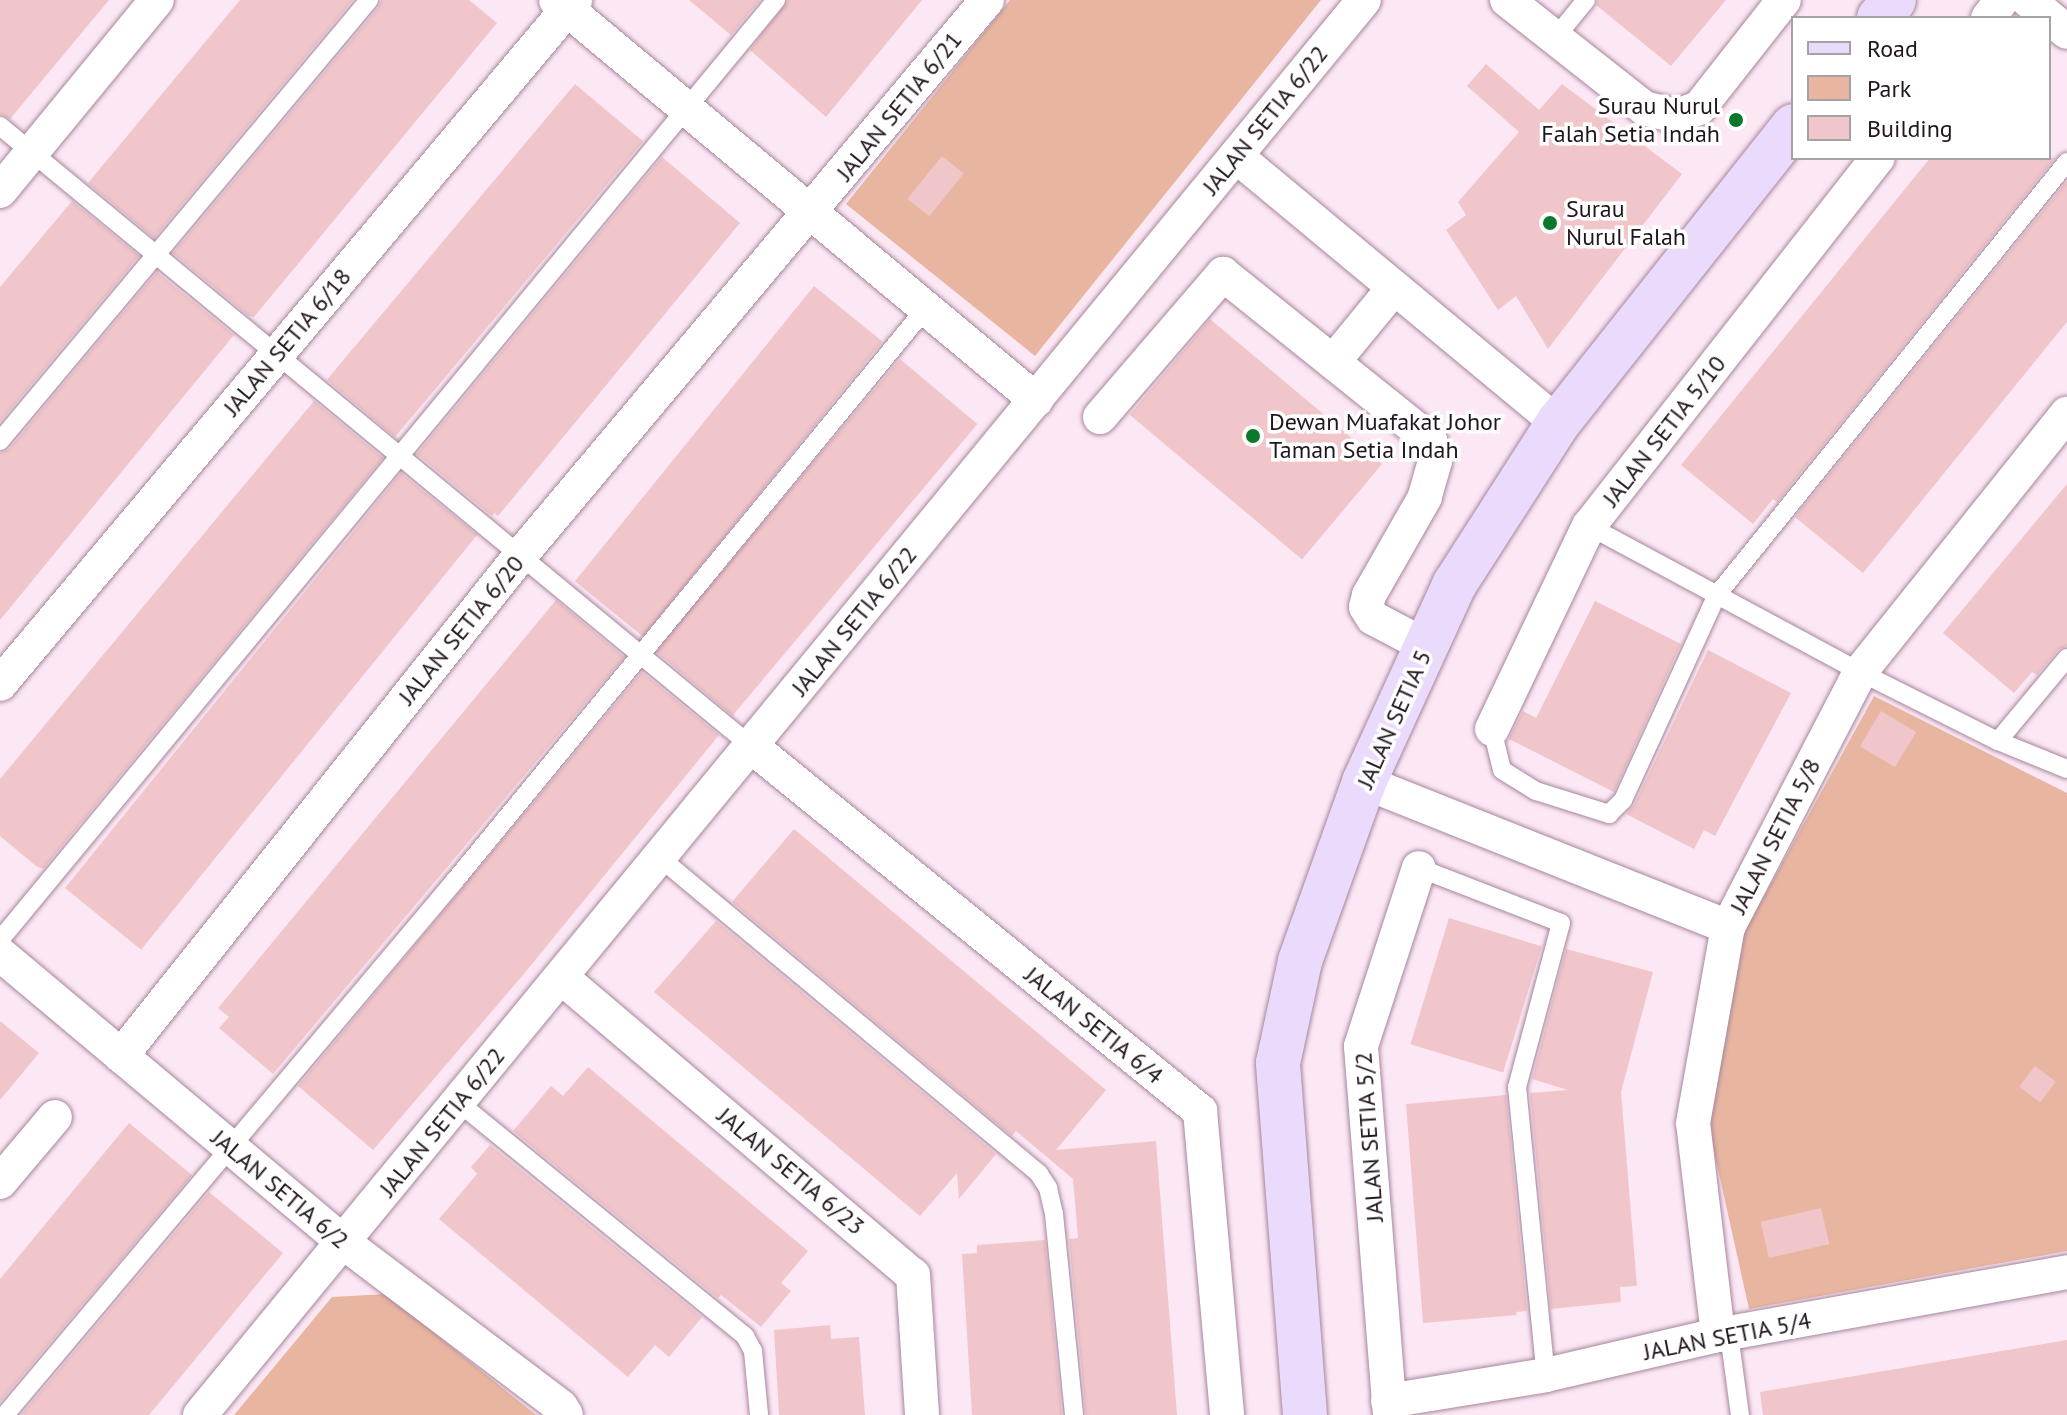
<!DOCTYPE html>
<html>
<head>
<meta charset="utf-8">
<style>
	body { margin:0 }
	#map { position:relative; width:2067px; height:1415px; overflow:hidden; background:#fce7f5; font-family:"PT Sans",sans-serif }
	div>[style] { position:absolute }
	.green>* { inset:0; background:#e8b6a0 }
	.building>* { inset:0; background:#f1c6ca; transform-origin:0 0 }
	.roads { filter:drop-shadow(0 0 2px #a6869c) drop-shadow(0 0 2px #a6869c) }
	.lane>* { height:18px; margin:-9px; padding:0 9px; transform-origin:9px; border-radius:9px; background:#fff }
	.street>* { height:34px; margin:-17px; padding:0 17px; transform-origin:17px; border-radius:17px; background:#fff }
	.secondary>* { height:44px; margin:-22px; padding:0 22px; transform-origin:22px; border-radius:22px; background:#eadafc }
	.dots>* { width:22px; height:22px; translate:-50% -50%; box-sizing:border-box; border:4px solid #fff; border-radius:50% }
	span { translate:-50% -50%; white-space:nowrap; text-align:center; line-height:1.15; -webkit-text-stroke:7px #fff; paint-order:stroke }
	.street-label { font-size:24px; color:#21151e }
	.poi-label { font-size:24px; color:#21151e }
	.right { translate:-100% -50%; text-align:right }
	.left { translate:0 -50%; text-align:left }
	.legend { position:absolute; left:1791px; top:16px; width:260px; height:144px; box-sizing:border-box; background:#fff; border:2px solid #a6a1a5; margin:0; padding:10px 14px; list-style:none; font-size:24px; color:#21151e }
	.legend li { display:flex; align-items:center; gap:16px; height:40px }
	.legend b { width:40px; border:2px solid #a6a1a5 }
</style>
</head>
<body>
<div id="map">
	<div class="green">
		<i style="clip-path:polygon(1010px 0,1321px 0,1035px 356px,846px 204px)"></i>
		<i style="clip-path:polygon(1874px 696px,2067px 793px,2067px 1251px,1749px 1309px,1708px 1124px,1744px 933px)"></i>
		<i style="clip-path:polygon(386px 1294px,536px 1415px,234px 1415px,332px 1297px)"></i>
	</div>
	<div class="building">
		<i style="clip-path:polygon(0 0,109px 0,10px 119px,0 114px)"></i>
		<i style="clip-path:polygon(240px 0,353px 0,154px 238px,88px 183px)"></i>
		<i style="clip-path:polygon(381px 0,469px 0,497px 23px,254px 317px,249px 316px,173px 253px,378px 8px)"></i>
		<i style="clip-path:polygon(689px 0,760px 0,731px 35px)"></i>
		<i style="clip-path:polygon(788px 0,922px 0,826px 117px,750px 50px)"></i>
		<i style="clip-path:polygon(1598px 0,1726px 0,1671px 66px,1596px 5px)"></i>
		<i style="clip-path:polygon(1486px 64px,1539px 110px,1562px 84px,1682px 174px,1548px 349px,1516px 296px,1498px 310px,1446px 230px,1466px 215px,1458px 202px,1519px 132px,1467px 86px)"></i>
		<i style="left:575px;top:84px;width:89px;height:386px;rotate:40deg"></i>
		<i style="left:942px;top:156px;width:28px;height:55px;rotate:39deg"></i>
		<i style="clip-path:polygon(662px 157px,740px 223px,498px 516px,494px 513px,492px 516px,417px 454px)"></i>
		<i style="clip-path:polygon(1930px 158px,2055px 158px,1777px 502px,1773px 499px,1753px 524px,1681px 465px)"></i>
		<i style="clip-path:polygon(2067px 181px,2067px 322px,1863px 573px,1795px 517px)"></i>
		<i style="clip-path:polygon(72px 201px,139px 256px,0 422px,0 287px)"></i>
		<i style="clip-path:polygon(157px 272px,234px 335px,0 620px,0 453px,9px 449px)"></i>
		<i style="left:814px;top:286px;width:88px;height:380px;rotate:39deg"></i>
		<i style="left:1210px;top:319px;width:225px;height:125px;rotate:40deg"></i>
		<i style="left:900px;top:359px;width:101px;height:381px;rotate:40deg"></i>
		<i style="clip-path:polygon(314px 401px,383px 458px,43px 869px,36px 866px,0 836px,0 779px)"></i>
		<i style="left:401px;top:473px;width:98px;height:534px;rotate:39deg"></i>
		<i style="clip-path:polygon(2067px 484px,2067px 646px,2058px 650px,2037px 675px,2032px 672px,2014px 693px,1943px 633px)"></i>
		<i style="clip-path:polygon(556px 600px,624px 657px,273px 1074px,219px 1028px,229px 1017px,218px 1008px)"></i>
		<i style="clip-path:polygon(1595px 601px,1681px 644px,1614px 792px,1509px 739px,1523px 711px,1536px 718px)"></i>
		<i style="clip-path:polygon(1708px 650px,1791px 693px,1715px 836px,1704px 830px,1694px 849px,1626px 814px,1634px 805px)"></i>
		<i style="clip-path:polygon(642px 672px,719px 735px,523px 975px,373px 1150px,298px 1086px)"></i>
		<i style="left:1881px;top:711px;width:41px;height:41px;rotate:31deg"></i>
		<i style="clip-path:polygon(794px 829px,1106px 1090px,1056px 1150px,1156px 1141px,1177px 1415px,1086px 1415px,1069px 1239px,1078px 1238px,1073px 1179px,1016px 1131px,1012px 1136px,732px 902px)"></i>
		<i style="left:1449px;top:918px;width:97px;height:132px;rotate:17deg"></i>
		<i style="clip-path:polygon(716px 921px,996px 1154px,959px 1199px,957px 1173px,920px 1216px,654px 992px)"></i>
		<i style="clip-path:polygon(1566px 949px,1653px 972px,1621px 1092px,1637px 1286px,1620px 1287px,1621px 1302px,1551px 1309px,1530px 1093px,1568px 1090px,1532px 1079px)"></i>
		<i style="clip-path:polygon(0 1021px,39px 1053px,0 1100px)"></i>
		<i style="left:2035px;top:1066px;width:26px;height:26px;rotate:37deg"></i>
		<i style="clip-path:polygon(588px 1067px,808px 1251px,781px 1283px,791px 1291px,761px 1327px,721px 1295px,718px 1298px,513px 1131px,551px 1086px,563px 1096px)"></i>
		<i style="clip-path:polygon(1506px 1095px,1527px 1311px,1516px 1312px,1517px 1315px,1423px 1323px,1406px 1104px)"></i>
		<i style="clip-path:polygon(129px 1123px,192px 1175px,0 1402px,0 1279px)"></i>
		<i style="clip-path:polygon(490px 1145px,702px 1317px,669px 1357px,655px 1345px,628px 1377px,439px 1219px,477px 1174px,471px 1167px)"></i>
		<i style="clip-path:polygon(209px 1192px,283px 1253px,149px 1415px,21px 1415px)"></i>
		<i style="left:1821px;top:1208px;width:37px;height:62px;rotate:77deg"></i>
		<i style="clip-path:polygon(1045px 1240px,1062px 1415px,972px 1415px,962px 1254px,977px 1253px,977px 1245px)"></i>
		<i style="clip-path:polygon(830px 1325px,831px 1339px,859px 1337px,865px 1415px,779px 1415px,774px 1330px)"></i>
		<i style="clip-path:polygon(2067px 1340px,2067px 1415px,1763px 1415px,1760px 1392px)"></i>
	</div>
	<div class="roads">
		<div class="lane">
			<i style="left:1555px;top:38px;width:49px;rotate:-50.8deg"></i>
			<i style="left:0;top:126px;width:974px;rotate:39.54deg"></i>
			<i style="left:0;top:441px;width:575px;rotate:-50.08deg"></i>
			<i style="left:1589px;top:526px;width:308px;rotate:28.3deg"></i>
			<i style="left:1860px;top:672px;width:154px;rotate:26.6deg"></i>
			<i style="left:1998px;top:741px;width:74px;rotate:22.1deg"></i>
			<i style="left:1492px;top:729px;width:42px;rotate:76.3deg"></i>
			<i style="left:1502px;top:770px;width:40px;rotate:32deg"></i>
			<i style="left:1536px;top:791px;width:77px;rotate:17.5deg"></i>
			<i style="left:1609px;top:814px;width:20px;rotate:-45deg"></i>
			<i style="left:1623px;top:800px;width:226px;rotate:-65.4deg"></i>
			<i style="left:1717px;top:595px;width:557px;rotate:-51.05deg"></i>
			<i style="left:1998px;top:741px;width:108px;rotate:-50.3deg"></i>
			<i style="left:659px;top:857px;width:495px;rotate:39.8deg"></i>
			<i style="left:1039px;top:1174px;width:17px;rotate:57deg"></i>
			<i style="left:1048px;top:1188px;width:27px;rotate:77deg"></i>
			<i style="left:1054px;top:1214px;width:202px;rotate:84.3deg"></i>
			<i style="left:1419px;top:868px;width:152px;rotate:21.2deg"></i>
			<i style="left:1561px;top:923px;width:170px;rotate:105deg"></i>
			<i style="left:1517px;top:1087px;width:289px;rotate:84.3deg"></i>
			<i style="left:0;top:940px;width:1219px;rotate:-50.46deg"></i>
			<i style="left:458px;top:1102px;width:370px;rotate:39.2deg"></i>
			<i style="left:745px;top:1336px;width:17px;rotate:62deg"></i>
			<i style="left:753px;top:1351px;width:64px;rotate:84.6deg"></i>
			<i style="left:1729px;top:1334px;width:82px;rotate:82.3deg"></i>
			<i style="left:5px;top:1415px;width:696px;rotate:-49.9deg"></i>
			<i style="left:453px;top:883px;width:745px;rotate:-50.56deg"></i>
		</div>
		<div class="street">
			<i style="left:556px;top:0;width:625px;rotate:39.81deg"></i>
			<i style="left:1507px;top:0;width:174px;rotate:38.2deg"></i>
			<i style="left:1644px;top:108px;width:33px;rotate:14deg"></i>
			<i style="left:1676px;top:116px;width:24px;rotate:-19deg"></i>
			<i style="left:1699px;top:108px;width:137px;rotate:-51.8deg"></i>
			<i style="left:2028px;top:0;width:50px;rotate:39.4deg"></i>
			<i style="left:1988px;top:18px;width:23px;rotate:-52deg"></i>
			<i style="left:1236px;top:156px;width:418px;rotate:39.7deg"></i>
			<i style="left:0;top:191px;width:247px;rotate:-50.6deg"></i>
			<i style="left:1333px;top:362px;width:94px;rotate:-50.6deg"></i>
			<i style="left:1100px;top:417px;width:189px;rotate:-49.3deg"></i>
			<i style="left:1223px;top:274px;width:265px;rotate:38.7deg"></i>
			<i style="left:1430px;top:440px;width:22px;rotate:77deg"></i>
			<i style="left:1435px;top:461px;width:37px;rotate:106deg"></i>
			<i style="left:1425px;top:497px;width:113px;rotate:119.7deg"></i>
			<i style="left:1369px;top:595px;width:12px;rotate:104deg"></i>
			<i style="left:1366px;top:607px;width:13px;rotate:58deg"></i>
			<i style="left:1373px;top:618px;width:60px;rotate:27.8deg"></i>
			<i style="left:0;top:684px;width:894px;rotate:-49.95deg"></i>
			<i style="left:1492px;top:729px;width:225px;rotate:-64.5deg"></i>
			<i style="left:1589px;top:526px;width:468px;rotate:-51.9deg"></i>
			<i style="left:751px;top:746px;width:579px;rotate:39.11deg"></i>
			<i style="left:1200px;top:1111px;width:305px;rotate:84.9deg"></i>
			<i style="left:1364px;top:782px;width:392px;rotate:21.7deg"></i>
			<i style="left:0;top:954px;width:448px;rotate:40deg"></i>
			<i style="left:343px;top:1242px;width:273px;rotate:37.1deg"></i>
			<i style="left:561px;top:1407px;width:9px;rotate:58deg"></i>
			<i style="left:561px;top:977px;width:461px;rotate:40.3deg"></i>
			<i style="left:913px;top:1275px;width:140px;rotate:86.3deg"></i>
			<i style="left:121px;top:1056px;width:640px;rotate:-51.41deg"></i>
			<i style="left:520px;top:556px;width:726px;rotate:-49.97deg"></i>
			<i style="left:0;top:1182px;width:85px;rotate:-49.8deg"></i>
			<i style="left:1718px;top:1335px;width:213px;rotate:-96.7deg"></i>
			<i style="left:1693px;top:1123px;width:199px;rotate:-79.9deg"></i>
			<i style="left:1728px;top:927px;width:287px;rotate:-62.6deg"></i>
			<i style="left:1860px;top:672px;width:331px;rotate:-51.3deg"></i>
			<i style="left:1388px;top:1401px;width:160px;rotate:-9.3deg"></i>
			<i style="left:1546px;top:1375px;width:177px;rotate:-13.1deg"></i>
			<i style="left:1718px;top:1335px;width:355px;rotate:-10.2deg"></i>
			<i style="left:200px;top:1415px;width:1832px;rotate:-50.56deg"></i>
			<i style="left:1390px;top:1415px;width:370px;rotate:-94.5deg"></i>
			<i style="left:1361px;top:1046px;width:187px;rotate:-72deg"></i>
		</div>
		<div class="secondary">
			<i style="left:1879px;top:18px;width:23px;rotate:-50deg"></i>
			<i style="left:1305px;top:1415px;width:353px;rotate:-94.4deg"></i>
			<i style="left:1278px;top:1063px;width:104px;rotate:-77.8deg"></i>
			<i style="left:1300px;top:961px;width:190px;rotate:-70.3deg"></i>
			<i style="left:1364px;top:782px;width:217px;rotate:-65.4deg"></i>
			<i style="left:1454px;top:585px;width:193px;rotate:-57.3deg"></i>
			<i style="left:1558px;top:423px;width:379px;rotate:-51.6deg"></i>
		</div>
	</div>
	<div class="dots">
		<i style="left:1736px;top:120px;background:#0b782c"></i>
		<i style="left:1550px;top:223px;background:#0b782c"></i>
		<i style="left:1253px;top:436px;background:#0b782c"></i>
	</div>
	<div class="street-label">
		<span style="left:899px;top:106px;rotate:-51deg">JALAN SETIA 6/21</span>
		<span style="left:1265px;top:120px;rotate:-51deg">JALAN SETIA 6/22</span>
		<span style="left:287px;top:342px;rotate:-50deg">JALAN SETIA 6/18</span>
		<span style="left:1664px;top:431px;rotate:-52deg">JALAN SETIA 5/10</span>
		<span style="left:854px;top:621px;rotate:-51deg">JALAN SETIA 6/22</span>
		<span style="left:461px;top:630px;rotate:-51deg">JALAN SETIA 6/20</span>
		<span style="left:1394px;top:719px;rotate:-66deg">JALAN SETIA 5</span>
		<span style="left:1775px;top:836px;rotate:-63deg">JALAN SETIA 5/8</span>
		<span style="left:1094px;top:1025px;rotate:39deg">JALAN SETIA 6/4</span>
		<span style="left:442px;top:1122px;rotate:-51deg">JALAN SETIA 6/22</span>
		<span style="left:1369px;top:1137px;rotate:-94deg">JALAN SETIA 5/2</span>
		<span style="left:791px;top:1171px;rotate:40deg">JALAN SETIA 6/23</span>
		<span style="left:280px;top:1189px;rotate:40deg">JALAN SETIA 6/2</span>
		<span style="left:1727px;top:1336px;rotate:-11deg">JALAN SETIA 5/4</span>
	</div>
	<div class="poi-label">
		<span class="right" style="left:1720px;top:120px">Surau Nurul<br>Falah Setia Indah</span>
		<span class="left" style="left:1566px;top:223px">Surau<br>Nurul Falah</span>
		<span class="left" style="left:1269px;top:436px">Dewan Muafakat Johor<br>Taman Setia Indah</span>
	</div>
	<ul class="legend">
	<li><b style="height:10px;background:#eadafc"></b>Road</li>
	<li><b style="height:22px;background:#e8b6a0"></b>Park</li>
	<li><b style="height:22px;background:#f1c6ca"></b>Building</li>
	</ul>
</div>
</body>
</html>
